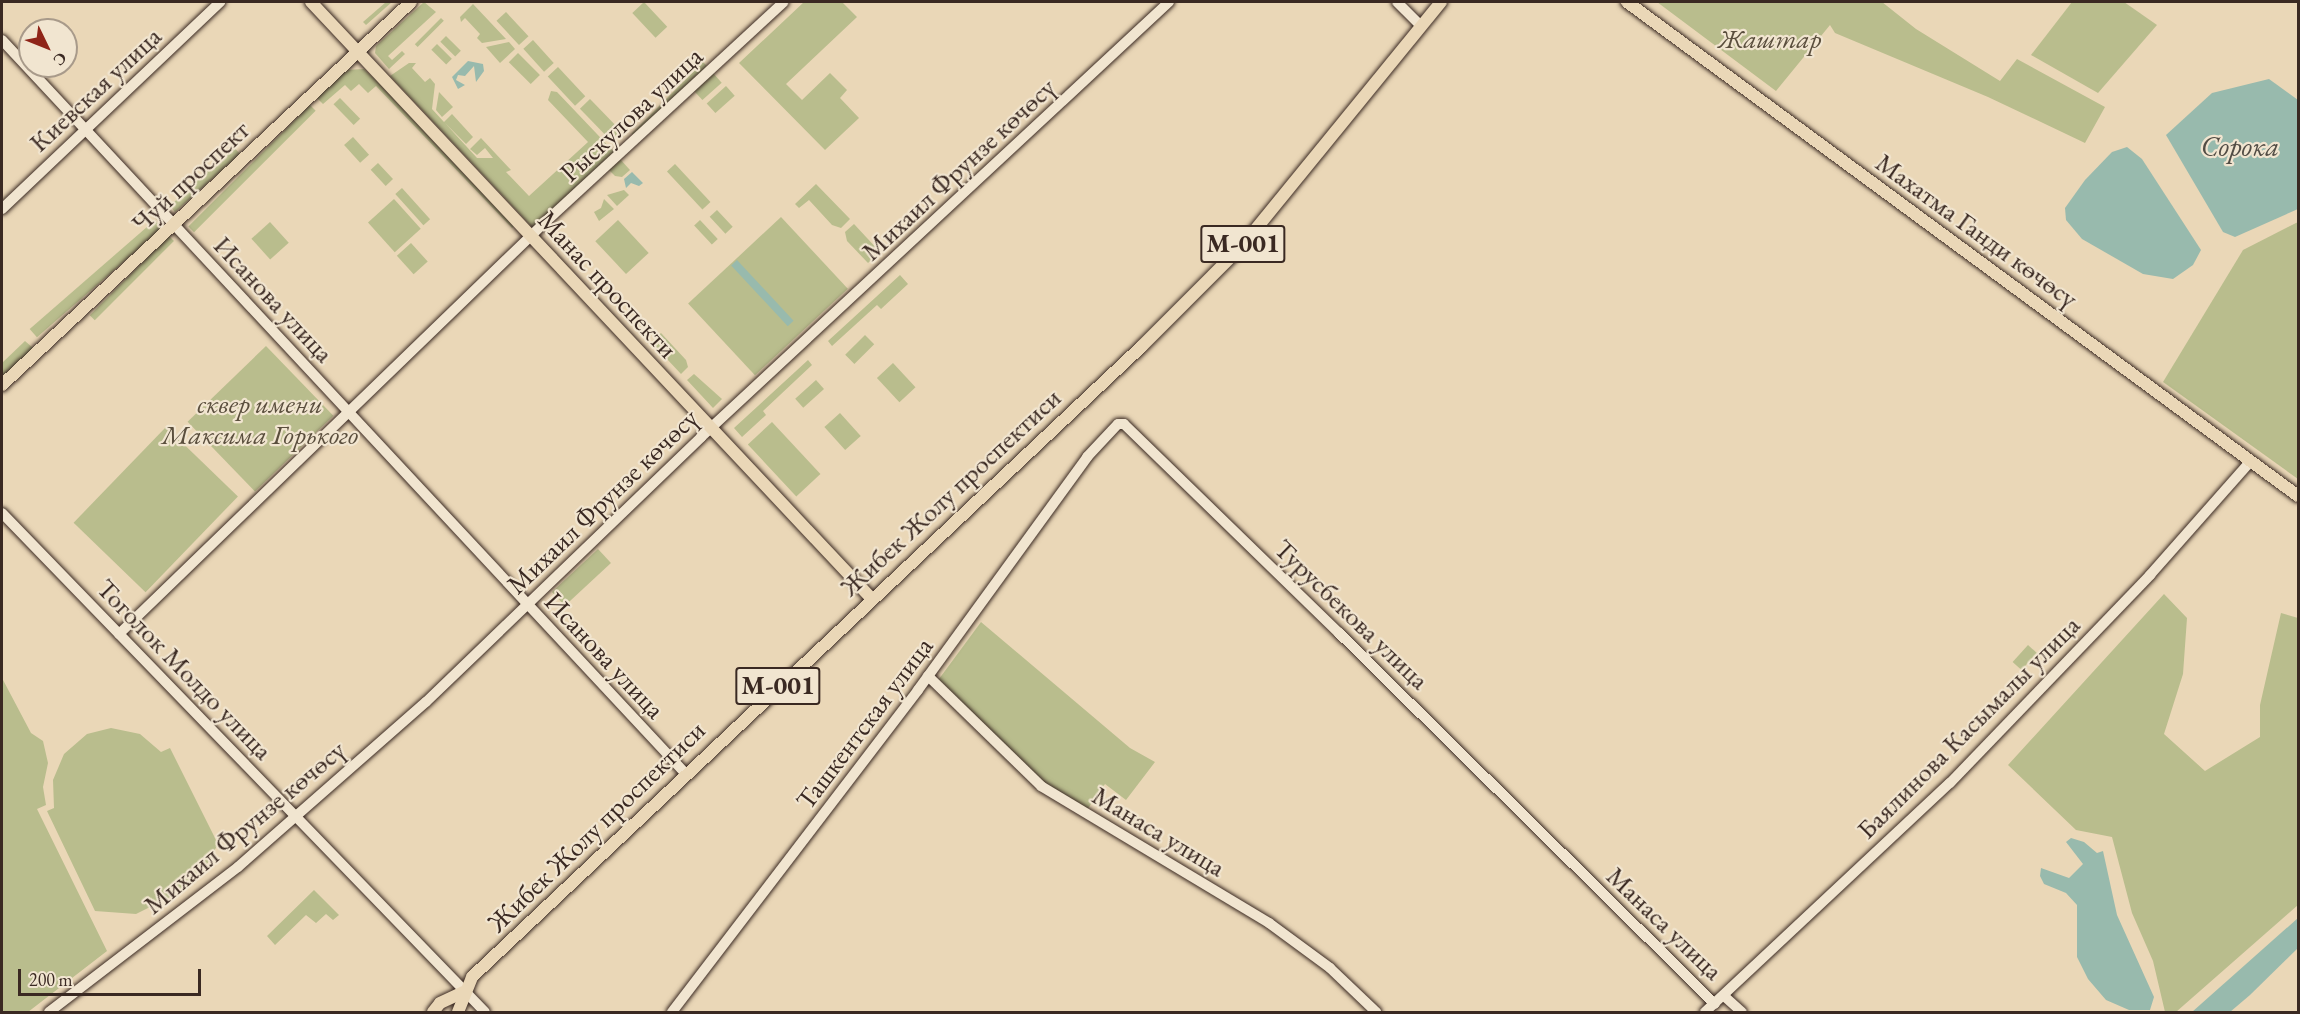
<!DOCTYPE html>
<html>
<head>
<meta charset="utf-8">
<style>
	body { margin:0 }
	#map { position:relative; width:2300px; height:1014px; overflow:hidden; background:#ead7b7; font-family:"EB Garamond",serif }
	div>[style] { position:absolute }
	.green>* { inset:0; background:#b9bd8d; transform-origin:0 0 }
	.water>* { inset:0; background:#98baad; transform-origin:0 0 }
	.roads { filter:drop-shadow(0 0 2px #3a2922) drop-shadow(0 0 2px #3a2922) }
	.secondary>* { height:10px; margin:-5px; padding:0 5px; transform-origin:5px; border-radius:5px; background:#f1e5d0 }
	.primary>* { height:12px; margin:-6px; padding:0 6px; transform-origin:6px; border-radius:6px; background:#ead7b7 }
	span { translate:-50% -50%; white-space:nowrap; text-align:center; line-height:1.15; -webkit-text-stroke:4.5px #f1e5d0; paint-order:stroke }
	.shield-label span { padding:2px 4px; background:#f1e5d0; border:2px solid; border-radius:4px; -webkit-text-stroke-width:0 }
	.shield-label { font-size:26px; color:#3a2922; font-weight:700 }
	.park-label { font-size:27px; color:#5a4e3d; font-style:italic }
	.street-label { font-size:27px; color:#3a2922 }
	.water-label { font-size:28px; color:#524d45; font-style:italic }
	.frame { position:absolute; inset:0; border:3px solid #3a2922; pointer-events:none }
	.north { position:absolute; left:18px; top:18px; width:60px; height:60px; box-sizing:border-box; background:#f1e5d0; border:2px solid #a89a8a; border-radius:50%; rotate:133deg; font-size:16px; font-weight:700; line-height:24px; text-align:center; color:#3a2922 }
	.north::after { content:''; display:block; margin:auto; width:21px; height:27px; background:#8f2418; clip-path:polygon(50% 0,100% 100%,50% 72%,0 100%) }
	.scale { position:absolute; left:18px; top:969px; width:183px; height:27px; box-sizing:border-box; border:3px solid #3a2922; border-top:0; padding-left:8px; font-size:18px; line-height:21px; white-space:nowrap; color:#3a2922; -webkit-text-stroke:4px #f1e5d0; paint-order:stroke }
</style>
</head>
<body>
<div id="map">
	<div class="green">
		<i style="clip-path:polygon(386px 2px,392px 2px,366px 25px,363px 22px)"></i>
		<i style="clip-path:polygon(424px 2px,436px 12px,388px 56px,392px 60px,402px 51px,405px 54px,389px 69px,375px 53px,376px 46px)"></i>
		<i style="left:644px;top:2px;width:34px;height:16px;rotate:47deg"></i>
		<i style="clip-path:polygon(804px 2px,842px 2px,857px 17px,786px 84px,802px 100px,830px 73px,847px 90px,840px 98px,859px 118px,825px 150px,739px 63px)"></i>
		<i style="clip-path:polygon(1657px 2px,1882px 2px,1916px 29px,2000px 81px,2017px 59px,2105px 107px,2085px 143px,1988px 97px,1835px 33px,1830px 25px,1776px 91px)"></i>
		<i style="clip-path:polygon(2072px 2px,2124px 2px,2157px 25px,2098px 93px,2031px 55px)"></i>
		<i style="clip-path:polygon(473px 4px,506px 39px,482px 43px,477px 38px,480px 34px,465px 18px,461px 22px,460px 17px)"></i>
		<i style="left:506px;top:12px;width:33px;height:13px;rotate:47deg"></i>
		<i style="left:441px;top:18px;width:4px;height:37px;rotate:45deg"></i>
		<i style="left:446px;top:36px;width:21px;height:8px;rotate:45deg"></i>
		<i style="left:533px;top:40px;width:31px;height:13px;rotate:48deg"></i>
		<i style="clip-path:polygon(509px 42px,515px 49px,500px 63px,486px 47px)"></i>
		<i style="left:437px;top:44px;width:21px;height:8px;rotate:45deg"></i>
		<i style="left:518px;top:53px;width:31px;height:13px;rotate:45deg"></i>
		<i style="left:703px;top:62px;width:7px;height:101px;rotate:45deg"></i>
		<i style="clip-path:polygon(409px 63px,416px 63px,412px 68px,425px 82px,430px 78px,435px 84px,432px 109px,444px 122px,452px 114px,473px 137px,466px 144px,445px 123px,477px 158px,493px 158px,485px 148px,477px 155px,470px 149px,481px 138px,511px 170px,506px 172px,529px 196px,588px 142px,548px 100px,551px 91px,557px 92px,616px 154px,533px 228px,390px 76px)"></i>
		<i style="left:558px;top:67px;width:40px;height:14px;rotate:47deg"></i>
		<i style="clip-path:polygon(364px 69px,379px 83px,515px 225px,512px 228px,376px 86px,368px 93px,359px 84px,351px 91px,345px 85px,323px 104px,316px 97px,345px 70px)"></i>
		<i style="left:713px;top:73px;width:13px;height:26px;rotate:48deg"></i>
		<i style="left:726px;top:86px;width:13px;height:26px;rotate:48deg"></i>
		<i style="clip-path:polygon(439px 92px,453px 107px,442px 117px,436px 110px)"></i>
		<i style="left:340px;top:98px;width:29px;height:9px;rotate:46deg"></i>
		<i style="left:590px;top:99px;width:45px;height:14px;rotate:46deg"></i>
		<i style="left:310px;top:105px;width:8px;height:172px;rotate:45deg"></i>
		<i style="left:353px;top:137px;width:24px;height:12px;rotate:48deg"></i>
		<i style="clip-path:polygon(233px 146px,240px 154px,175px 212px,170px 206px)"></i>
		<i style="clip-path:polygon(620px 159px,630px 170px,622px 177px,615px 176px,609px 170px)"></i>
		<i style="left:378px;top:163px;width:22px;height:10px;rotate:47deg"></i>
		<i style="left:675px;top:164px;width:52px;height:11px;rotate:47deg"></i>
		<i style="clip-path:polygon(816px 184px,850px 219px,841px 228px,832px 225px,809px 200px,799px 208px,795px 204px)"></i>
		<i style="left:402px;top:188px;width:42px;height:9px;rotate:48deg"></i>
		<i style="clip-path:polygon(624px 190px,629px 195px,617px 206px,607px 195px)"></i>
		<i style="left:394px;top:199px;width:40px;height:35px;rotate:48deg"></i>
		<i style="clip-path:polygon(604px 199px,614px 209px,599px 221px,594px 212px,601px 208px)"></i>
		<i style="left:717px;top:210px;width:23px;height:10px;rotate:47deg"></i>
		<i style="left:781px;top:217px;width:98px;height:127px;rotate:47deg"></i>
		<i style="left:155px;top:220px;width:11px;height:166px;rotate:49deg"></i>
		<i style="left:618px;top:220px;width:45px;height:31px;rotate:47deg"></i>
		<i style="left:700px;top:220px;width:26px;height:8px;rotate:47deg"></i>
		<i style="left:270px;top:222px;width:28px;height:25px;rotate:48deg"></i>
		<i style="clip-path:polygon(2298px 222px,2298px 479px,2163px 382px,2243px 250px)"></i>
		<i style="clip-path:polygon(854px 224px,880px 252px,868px 263px,847px 241px,845px 232px)"></i>
		<i style="left:169px;top:236px;width:7px;height:112px;rotate:45deg"></i>
		<i style="left:411px;top:243px;width:25px;height:19px;rotate:48deg"></i>
		<i style="clip-path:polygon(900px 275px,908px 284px,881px 309px,877px 305px,832px 346px,828px 341px)"></i>
		<i style="clip-path:polygon(661px 333px,686px 360px,688px 367px,681px 374px,651px 342px)"></i>
		<i style="left:865px;top:335px;width:13px;height:28px;rotate:45deg"></i>
		<i style="clip-path:polygon(25px 341px,33px 348px,2px 378px,2px 363px)"></i>
		<i style="left:266px;top:346px;width:97px;height:109px;rotate:46deg"></i>
		<i style="clip-path:polygon(808px 360px,812px 365px,763px 411px,766px 415px,742px 437px,734px 428px)"></i>
		<i style="left:893px;top:363px;width:33px;height:22px;rotate:47deg"></i>
		<i style="clip-path:polygon(694px 374px,722px 399px,713px 408px,687px 380px)"></i>
		<i style="left:816px;top:380px;width:12px;height:28px;rotate:48deg"></i>
		<i style="left:840px;top:413px;width:31px;height:21px;rotate:48deg"></i>
		<i style="left:772px;top:422px;width:71px;height:33px;rotate:47deg"></i>
		<i style="left:166px;top:427px;width:100px;height:133px;rotate:44deg"></i>
		<i style="left:598px;top:549px;width:19px;height:63px;rotate:47deg"></i>
		<i style="clip-path:polygon(2164px 594px,2187px 618px,2183px 674px,2164px 734px,2205px 771px,2260px 737px,2260px 705px,2281px 613px,2298px 618px,2298px 905px,2176px 1012px,2165px 1012px,2153px 961px,2132px 913px,2112px 837px,2076px 830px,2008px 765px)"></i>
		<i style="clip-path:polygon(981px 622px,1130px 748px,1155px 762px,1126px 800px,1105px 784px,1087px 810px,1040px 780px,939px 679px)"></i>
		<i style="left:2028px;top:645px;width:12px;height:23px;rotate:42deg"></i>
		<i style="clip-path:polygon(2px 678px,31px 733px,43px 741px,48px 763px,43px 787px,46px 805px,37px 809px,107px 951px,28px 1012px,2px 1012px)"></i>
		<i style="clip-path:polygon(111px 728px,140px 734px,161px 752px,170px 748px,218px 844px,207px 864px,174px 895px,136px 914px,95px 911px,47px 811px,54px 808px,53px 780px,64px 754px,87px 734px)"></i>
		<i style="clip-path:polygon(314px 890px,339px 915px,333px 920px,326px 914px,316px 923px,306px 915px,275px 945px,267px 936px)"></i>
	</div>
	<div class="water">
		<i style="clip-path:polygon(468px 61px,483px 64px,484px 71px,476px 82px,474px 66px,465px 76px,458px 75px,456px 80px,465px 85px,458px 89px,452px 77px)"></i>
		<i style="clip-path:polygon(2269px 79px,2298px 100px,2298px 209px,2235px 237px,2223px 232px,2166px 135px,2212px 93px)"></i>
		<i style="clip-path:polygon(2127px 147px,2142px 159px,2201px 250px,2193px 265px,2173px 279px,2143px 274px,2082px 239px,2066px 220px,2065px 208px,2085px 180px,2112px 152px)"></i>
		<i style="clip-path:polygon(632px 172px,643px 183px,639px 186px,631px 183px,626px 188px,624px 179px)"></i>
		<i style="left:737px;top:260px;width:83px;height:8px;rotate:47deg"></i>
		<i style="clip-path:polygon(2071px 838px,2084px 842px,2097px 853px,2103px 851px,2117px 915px,2154px 997px,2150px 1010px,2129px 1010px,2106px 1000px,2088px 979px,2077px 957px,2077px 905px,2066px 893px,2044px 884px,2040px 876px,2041px 868px,2069px 878px,2083px 864px,2066px 842px)"></i>
		<i style="clip-path:polygon(2298px 918px,2298px 948px,2250px 995px,2230px 1012px,2192px 1012px)"></i>
	</div>
	<div class="roads">
		<div class="secondary">
			<i style="left:1397px;top:2px;width:34px;rotate:45deg"></i>
			<i style="left:2px;top:40px;width:1002px;rotate:47.02deg"></i>
			<i style="left:2px;top:209px;width:301px;rotate:-43.5deg"></i>
			<i style="left:2px;top:513px;width:694px;rotate:45.93deg"></i>
			<i style="left:119px;top:634px;width:587px;rotate:-44.03deg"></i>
			<i style="left:541px;top:226px;width:330px;rotate:-42.7deg"></i>
			<i style="left:928px;top:676px;width:158px;rotate:44.2deg"></i>
			<i style="left:1041px;top:786px;width:266px;rotate:31deg"></i>
			<i style="left:1269px;top:923px;width:76px;rotate:36.4deg"></i>
			<i style="left:1330px;top:968px;width:64px;rotate:43.7deg"></i>
			<i style="left:1724px;top:996px;width:24px;rotate:42deg"></i>
			<i style="left:49px;top:1012px;width:238px;rotate:-37.5deg"></i>
			<i style="left:238px;top:867px;width:250px;rotate:-41.3deg"></i>
			<i style="left:426px;top:702px;width:382px;rotate:-43.9deg"></i>
			<i style="left:701px;top:437px;width:639px;rotate:-42.91deg"></i>
			<i style="left:672px;top:1012px;width:405px;rotate:-52.6deg"></i>
			<i style="left:918px;top:690px;width:288px;rotate:-54deg"></i>
			<i style="left:1087px;top:457px;width:45px;rotate:-46.8deg"></i>
			<i style="left:1118px;top:424px;width:6px"></i>
			<i style="left:1124px;top:424px;width:300px;rotate:44.2deg"></i>
			<i style="left:1339px;top:633px;width:528px;rotate:44.62deg"></i>
			<i style="left:1705px;top:1012px;width:335px;rotate:-43.1deg"></i>
			<i style="left:1950px;top:783px;width:289px;rotate:-46.1deg"></i>
			<i style="left:2150px;top:575px;width:151px;rotate:-48.5deg"></i>
		</div>
		<div class="primary">
			<i style="left:311px;top:2px;width:818px;rotate:46.78deg"></i>
			<i style="left:1627px;top:2px;width:833px;rotate:36.36deg"></i>
			<i style="left:2px;top:385px;width:560px;rotate:-43.12deg"></i>
			<i style="left:433px;top:1012px;width:11px;rotate:-52deg"></i>
			<i style="left:440px;top:1003px;width:26px;rotate:-25deg"></i>
			<i style="left:458px;top:1012px;width:38px;rotate:-68deg"></i>
			<i style="left:472px;top:977px;width:920px;rotate:-43.28deg"></i>
			<i style="left:1142px;top:346px;width:141px;rotate:-45deg"></i>
			<i style="left:1242px;top:246px;width:315px;rotate:-50.8deg"></i>
		</div>
	</div>
	<div class="shield-label">
		<span style="left:1243px;top:244px">М-001</span>
		<span style="left:778px;top:686px">М-001</span>
	</div>
	<div class="park-label">
		<span style="left:1770px;top:39px">Жаштар</span>
		<span style="left:260px;top:419px">сквер имени<br>Максима Горького</span>
	</div>
	<div class="street-label">
		<span style="left:95px;top:89px;rotate:-43deg">Киевская улица</span>
		<span style="left:631px;top:114px;rotate:-43deg">Рыскулова улица</span>
		<span style="left:958px;top:169px;rotate:-43deg">Михаил Фрунзе көчөсү</span>
		<span style="left:190px;top:176px;rotate:-43deg">Чуй проспект</span>
		<span style="left:1977px;top:230px;rotate:36deg">Махатма Ганди көчөсү</span>
		<span style="left:608px;top:284px;rotate:47deg">Манас проспекти</span>
		<span style="left:274px;top:299px;rotate:47deg">Исанова улица</span>
		<span style="left:950px;top:492px;rotate:-43deg">Жибек Жолу проспектиси</span>
		<span style="left:602px;top:501px;rotate:-44deg">Михаил Фрунзе көчөсү</span>
		<span style="left:1352px;top:614px;rotate:44deg">Турусбекова улица</span>
		<span style="left:605px;top:655px;rotate:47deg">Исанова улица</span>
		<span style="left:185px;top:669px;rotate:46deg">Тоголок Молдо улица</span>
		<span style="left:864px;top:723px;rotate:-53deg">Ташкентская улица</span>
		<span style="left:1968px;top:727px;rotate:-45deg">Баялинова Касымалы улица</span>
		<span style="left:596px;top:826px;rotate:-44deg">Жибек Жолу проспектиси</span>
		<span style="left:244px;top:827px;rotate:-40deg">Михаил Фрунзе көчөсү</span>
		<span style="left:1159px;top:831px;rotate:31deg">Манаса улица</span>
		<span style="left:1665px;top:923px;rotate:44deg">Манаса улица</span>
	</div>
	<div class="water-label">
		<span style="left:2240px;top:146px">Сорока</span>
	</div>
	<div class="frame"></div>
	<div class="north">С</div>
	<div class="scale">200 m</div>
</div>
</body>
</html>
